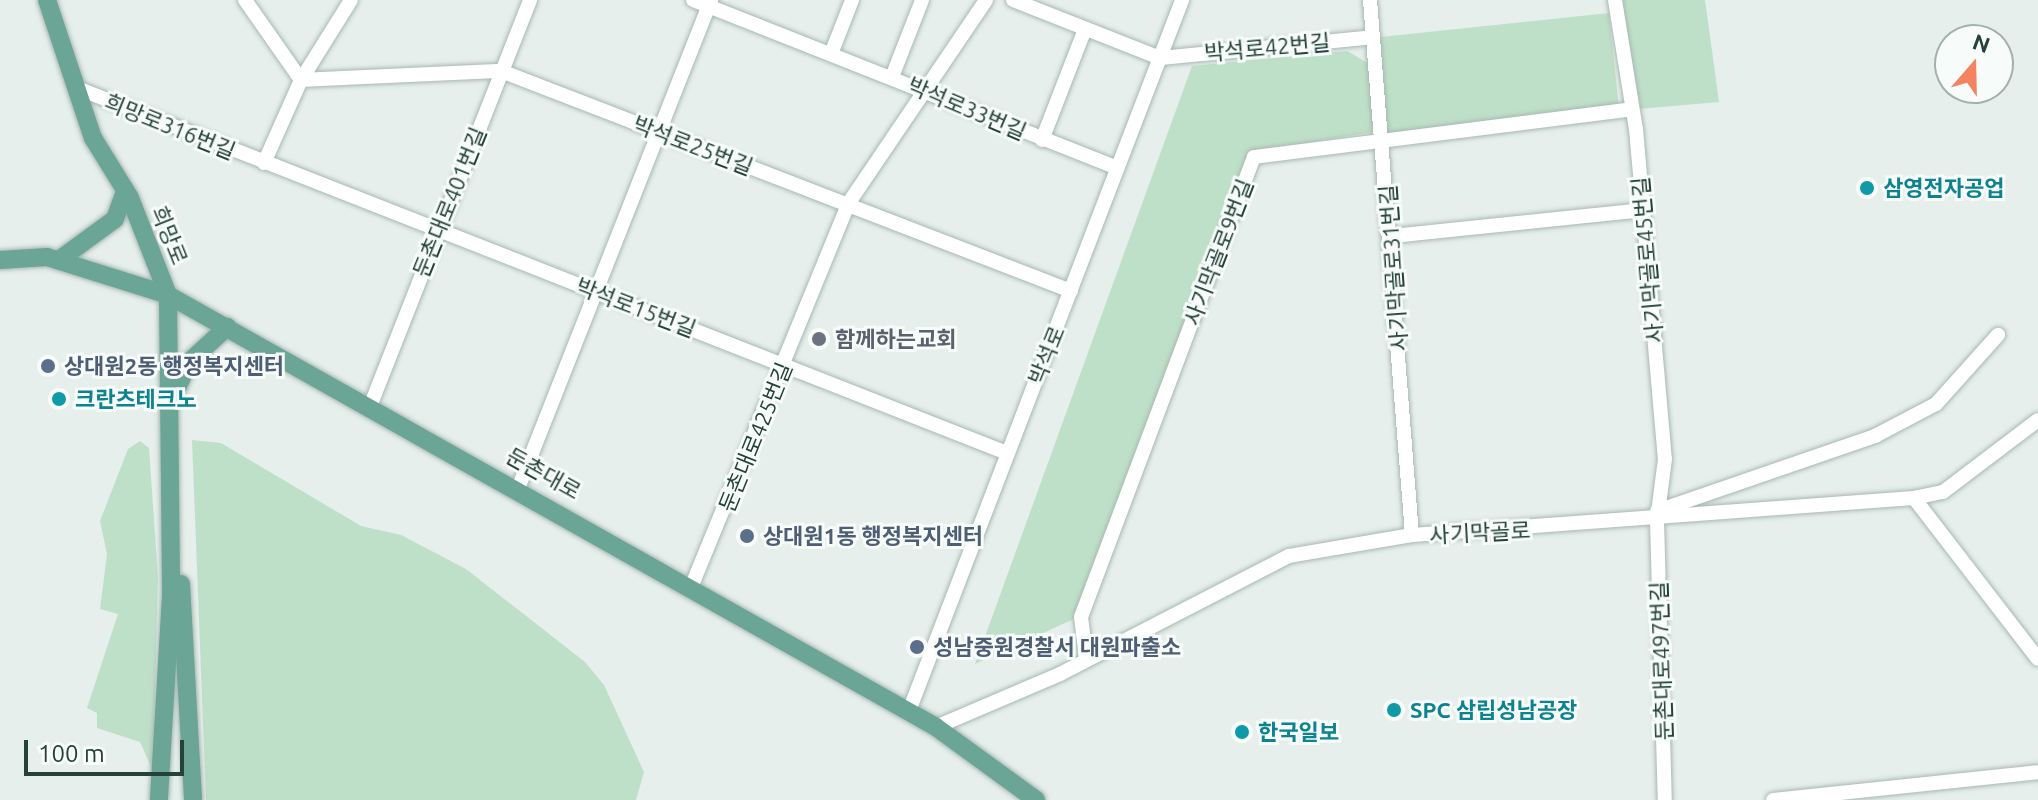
<!DOCTYPE html>
<html>
<head>
<meta charset="utf-8">
<style>
	body { margin:0 }
	#map { position:relative; width:2038px; height:800px; overflow:hidden; background:#e6efeb; font-family:Ubuntu,"Noto Sans KR",sans-serif }
	div>[style] { position:absolute }
	.green>* { inset:0; background:#bfe0c8; transform-origin:0 0 }
	.roads { filter:drop-shadow(0 0 2px #a8b8b2) drop-shadow(0 0 2px #a8b8b2) }
	.minor>* { height:14px; margin:-7px; padding:0 7px; transform-origin:7px; border-radius:7px; background:#fff }
	.major>* { height:18px; margin:-9px; padding:0 9px; transform-origin:9px; border-radius:9px; background:#6aa596 }
	.dots>* { width:22px; height:22px; translate:-50% -50%; box-sizing:border-box; border:4px solid #f7fbf9; border-radius:50% }
	span { translate:-50% -50%; white-space:nowrap; text-align:center; line-height:1.15; -webkit-text-stroke:6px #f7fbf9; paint-order:stroke }
	.street-label { font-size:22px; color:#24423a }
	.culture-label { font-size:22px; color:#0d838f; font-weight:700 }
	.left { translate:0 -50%; text-align:left }
	.worship-label { font-size:22px; color:#5b616d; font-weight:700 }
	.service-label { font-size:22px; color:#4e5e75; font-weight:700 }
	.north { position:absolute; left:1934px; top:24px; width:80px; height:80px; box-sizing:border-box; background:#f7fbf9; border:2px solid #a3b1ad; border-radius:50%; rotate:20deg; font-size:22px; font-weight:700; line-height:32px; text-align:center; color:#24423a }
	.north::after { content:''; display:block; margin:auto; width:28px; height:36px; background:#f4845f; clip-path:polygon(50% 0,100% 100%,50% 72%,0 100%) }
	.scale { position:absolute; left:24px; top:740px; width:160px; height:36px; box-sizing:border-box; border:4px solid #24423a; border-top:0; padding-left:10px; font-size:24px; line-height:28px; white-space:nowrap; color:#24423a; -webkit-text-stroke:6px #f7fbf9; paint-order:stroke }
</style>
</head>
<body>
<div id="map">
	<div class="green">
		<i style="clip-path:polygon(1613px 0,1705px 0,1719px 102px,1627px 110px)"></i>
		<i style="left:1609px;top:13px;width:99px;height:237px;rotate:84deg"></i>
		<i style="clip-path:polygon(1347px 51px,1373px 66px,1373px 132px,1261px 150px,1074px 619px,975px 664px,1192px 66px)"></i>
		<i style="clip-path:polygon(192px 440px,221px 443px,361px 526px,401px 535px,466px 569px,585px 662px,604px 685px,644px 772px,636px 800px,206px 800px)"></i>
		<i style="clip-path:polygon(140px 441px,149px 448px,158px 577px,153px 771px,140px 742px,97px 728px,97px 713px,87px 708px,118px 614px,100px 609px,107px 554px,100px 521px,128px 449px)"></i>
	</div>
	<div class="roads">
		<div class="minor">
			<i style="left:245px;top:0;width:98px;rotate:55deg"></i>
			<i style="left:693px;top:0;width:456px;rotate:21.6deg"></i>
			<i style="left:1013px;top:0;width:158px;rotate:21.5deg"></i>
			<i style="left:1160px;top:58px;width:214px;rotate:-5.6deg"></i>
			<i style="left:1370px;top:0;width:537px;rotate:85.51deg"></i>
			<i style="left:1615px;top:0;width:131px;rotate:80.8deg"></i>
			<i style="left:1636px;top:129px;width:331px;rotate:85deg"></i>
			<i style="left:1665px;top:459px;width:63px;rotate:97.4deg"></i>
			<i style="left:1657px;top:521px;width:279px;rotate:88.4deg"></i>
			<i style="left:831px;top:54px;width:58px;rotate:-68.7deg"></i>
			<i style="left:892px;top:77px;width:83px;rotate:-68.7deg"></i>
			<i style="left:301px;top:80px;width:200px;rotate:-2.6deg"></i>
			<i style="left:501px;top:71px;width:611px;rotate:21.1deg"></i>
			<i style="left:77px;top:88px;width:999px;rotate:21.43deg"></i>
			<i style="left:1042px;top:140px;width:119px;rotate:-68.8deg"></i>
			<i style="left:264px;top:163px;width:91px;rotate:-66deg"></i>
			<i style="left:301px;top:80px;width:94px;rotate:-58deg"></i>
			<i style="left:1392px;top:236px;width:251px;rotate:-5.9deg"></i>
			<i style="left:371px;top:404px;width:434px;rotate:-68.5deg"></i>
			<i style="left:519px;top:486px;width:523px;rotate:-68.44deg"></i>
			<i style="left:1914px;top:498px;width:203px;rotate:52.4deg"></i>
			<i style="left:1657px;top:511px;width:231px;rotate:-19deg"></i>
			<i style="left:1875px;top:436px;width:69px;rotate:-27.7deg"></i>
			<i style="left:1936px;top:404px;width:93px;rotate:-48.1deg"></i>
			<i style="left:692px;top:585px;width:412px;rotate:-67.7deg"></i>
			<i style="left:848px;top:204px;width:246px;rotate:-55.9deg"></i>
			<i style="left:1086px;top:657px;width:40px;rotate:-97.1deg"></i>
			<i style="left:1081px;top:617px;width:491px;rotate:-69.4deg"></i>
			<i style="left:1254px;top:157px;width:376px;rotate:-7.2deg"></i>
			<i style="left:909px;top:711px;width:762px;rotate:-68.99deg"></i>
			<i style="left:936px;top:727px;width:135px;rotate:-23.1deg"></i>
			<i style="left:1060px;top:674px;width:258px;rotate:-27.3deg"></i>
			<i style="left:1289px;top:556px;width:125px;rotate:-9.7deg"></i>
			<i style="left:1412px;top:535px;width:503px;rotate:-4.22deg"></i>
			<i style="left:1914px;top:498px;width:30px;rotate:-12deg"></i>
			<i style="left:1943px;top:492px;width:119px;rotate:-37.2deg"></i>
			<i style="left:1773px;top:800px;width:266px;rotate:-6deg"></i>
		</div>
		<div class="major">
			<i style="left:47px;top:0;width:145px;rotate:71.6deg"></i>
			<i style="left:93px;top:138px;width:70px;rotate:58.3deg"></i>
			<i style="left:130px;top:198px;width:104px;rotate:68.6deg"></i>
			<i style="left:168px;top:295px;width:301px;rotate:89.4deg"></i>
			<i style="left:171px;top:596px;width:204px;rotate:93.4deg"></i>
			<i style="left:0;top:260px;width:47px;rotate:-3.7deg"></i>
			<i style="left:47px;top:257px;width:127px;rotate:17.4deg"></i>
			<i style="left:168px;top:295px;width:881px;rotate:29.36deg"></i>
			<i style="left:936px;top:727px;width:124px;rotate:36.1deg"></i>
			<i style="left:59px;top:260px;width:69px;rotate:-36.2deg"></i>
			<i style="left:115px;top:219px;width:30px;rotate:-70deg"></i>
			<i style="left:172px;top:399px;width:41px;rotate:-65.3deg"></i>
			<i style="left:189px;top:362px;width:52px;rotate:-42.6deg"></i>
			<i style="left:181px;top:584px;width:216px;rotate:86.8deg"></i>
		</div>
	</div>
	<div class="dots">
		<i style="left:1867px;top:188px;background:#0f9aa8"></i>
		<i style="left:819px;top:339px;background:#6b7280"></i>
		<i style="left:48px;top:366px;background:#5c6f8a"></i>
		<i style="left:59px;top:399px;background:#0f9aa8"></i>
		<i style="left:747px;top:536px;background:#5c6f8a"></i>
		<i style="left:917px;top:647px;background:#5c6f8a"></i>
		<i style="left:1394px;top:710px;background:#0f9aa8"></i>
		<i style="left:1242px;top:732px;background:#0f9aa8"></i>
	</div>
	<div class="street-label">
		<span style="left:1267px;top:47px;rotate:-5deg">박석로42번길</span>
		<span style="left:967px;top:108px;rotate:23deg">박석로33번길</span>
		<span style="left:170px;top:126px;rotate:22deg">희망로316번길</span>
		<span style="left:693px;top:145px;rotate:21deg">박석로25번길</span>
		<span style="left:449px;top:202px;rotate:-68deg">둔촌대로401번길</span>
		<span style="left:170px;top:235px;rotate:68deg">희망로</span>
		<span style="left:1218px;top:252px;rotate:-69deg">사기막골로9번길</span>
		<span style="left:1647px;top:260px;rotate:-95deg">사기막골로45번길</span>
		<span style="left:1393px;top:268px;rotate:-94deg">사기막골로31번길</span>
		<span style="left:636px;top:307px;rotate:21deg">박석로15번길</span>
		<span style="left:1046px;top:355px;rotate:-68deg">박석로</span>
		<span style="left:755px;top:437px;rotate:-68deg">둔촌대로425번길</span>
		<span style="left:544px;top:473px;rotate:29deg">둔촌대로</span>
		<span style="left:1480px;top:532px;rotate:-3deg">사기막골로</span>
		<span style="left:1661px;top:661px;rotate:-92deg">둔촌대로497번길</span>
	</div>
	<div class="culture-label">
		<span class="left" style="left:1883px;top:188px">삼영전자공업</span>
		<span class="left" style="left:75px;top:399px">크란츠테크노</span>
		<span class="left" style="left:1410px;top:710px">SPC 삼립성남공장</span>
		<span class="left" style="left:1258px;top:732px">한국일보</span>
	</div>
	<div class="worship-label">
		<span class="left" style="left:835px;top:339px">함께하는교회</span>
	</div>
	<div class="service-label">
		<span class="left" style="left:64px;top:366px">상대원2동 행정복지센터</span>
		<span class="left" style="left:763px;top:536px">상대원1동 행정복지센터</span>
		<span class="left" style="left:933px;top:647px">성남중원경찰서 대원파출소</span>
	</div>
	<div class="north">N</div>
	<div class="scale">100 m</div>
</div>
</body>
</html>
